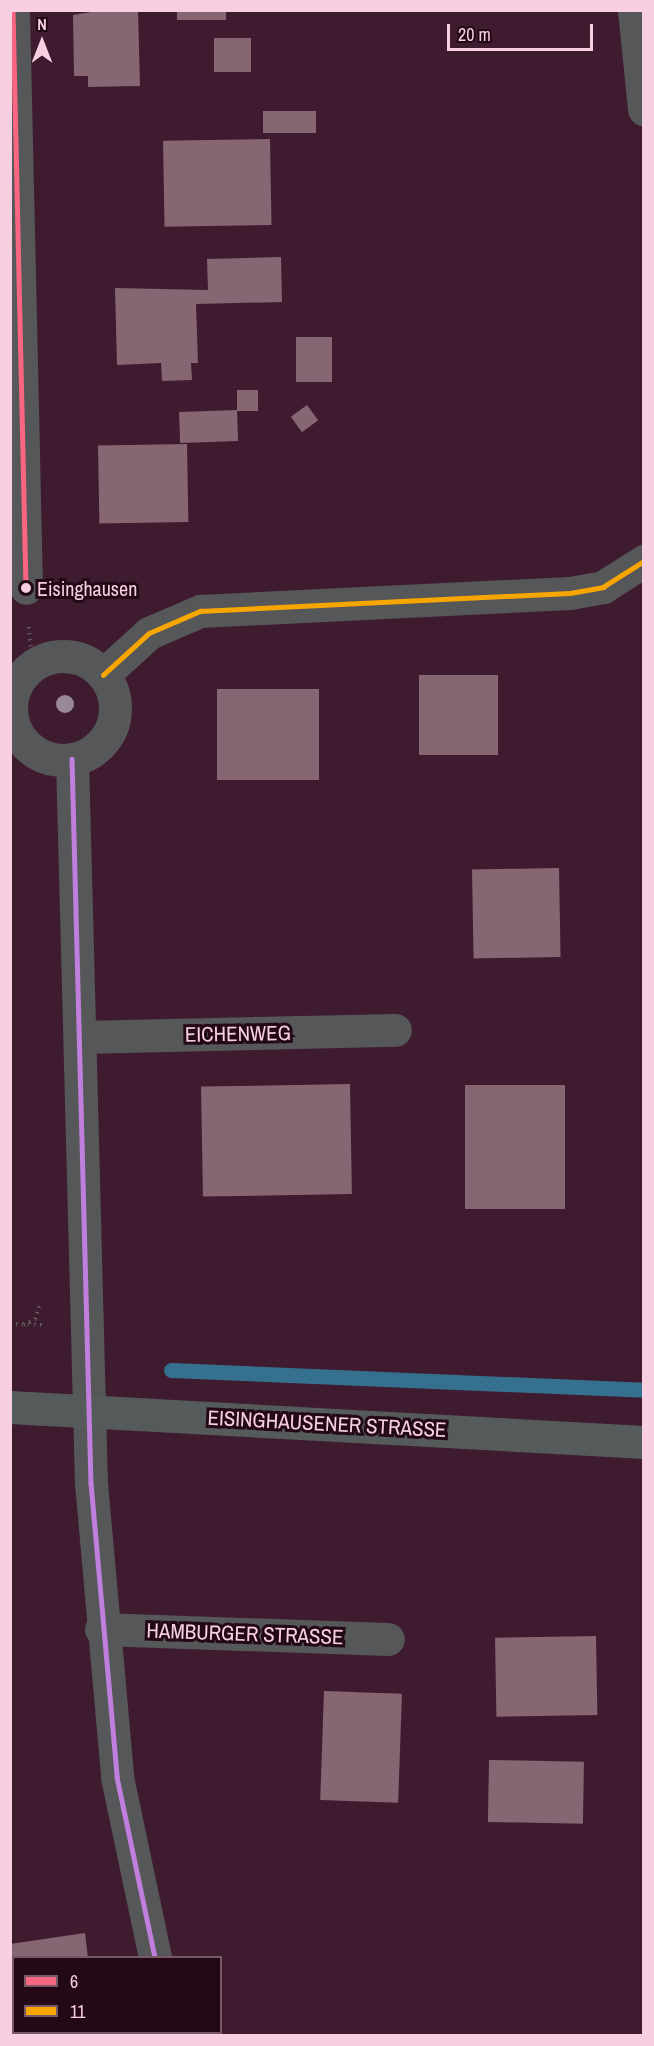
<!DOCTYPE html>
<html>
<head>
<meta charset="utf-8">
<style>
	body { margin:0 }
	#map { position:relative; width:654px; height:2046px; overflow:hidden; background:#3e1b2f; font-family:"Archivo Narrow",sans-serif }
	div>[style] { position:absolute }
	.stream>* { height:15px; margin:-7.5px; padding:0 7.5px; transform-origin:7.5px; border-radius:7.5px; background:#35718e }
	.building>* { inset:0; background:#866672; transform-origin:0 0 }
	.path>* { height:4px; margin-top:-2px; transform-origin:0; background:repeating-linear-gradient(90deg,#61585e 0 1.5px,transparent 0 6px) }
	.street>* { height:33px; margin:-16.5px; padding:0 16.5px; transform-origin:16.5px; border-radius:16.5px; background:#565758 }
	.street>.ring { margin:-16.5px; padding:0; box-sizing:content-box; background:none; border:33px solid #565758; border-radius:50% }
	.secondary>* { height:33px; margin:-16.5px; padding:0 16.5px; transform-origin:16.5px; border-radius:16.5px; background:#555b5a }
	.bus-1>* { height:4.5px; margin:-2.25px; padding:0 2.25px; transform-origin:2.25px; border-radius:2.25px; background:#fa6682 }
	.bus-2>* { height:4.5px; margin:-2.25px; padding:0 2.25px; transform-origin:2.25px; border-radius:2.25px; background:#f7a600 }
	.bus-3>* { height:4.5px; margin:-2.25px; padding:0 2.25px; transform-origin:2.25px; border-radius:2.25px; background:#c07fdc }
	.trees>* { width:18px; height:18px; margin:-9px; border-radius:50%; background:#99889a }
	.dots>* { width:16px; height:16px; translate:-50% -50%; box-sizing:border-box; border:3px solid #230816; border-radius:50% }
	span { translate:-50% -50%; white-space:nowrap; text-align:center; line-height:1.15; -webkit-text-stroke:6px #230816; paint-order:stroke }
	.bus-label { font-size:20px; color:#f7cfe1 }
	.left { translate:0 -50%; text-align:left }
	.street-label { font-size:21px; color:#f7cfe1 }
	.frame { position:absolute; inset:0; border:12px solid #f7cfe1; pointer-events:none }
	.legend { position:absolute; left:12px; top:1956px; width:210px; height:78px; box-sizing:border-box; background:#230816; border:2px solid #785867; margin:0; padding:8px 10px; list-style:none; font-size:18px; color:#f7cfe1 }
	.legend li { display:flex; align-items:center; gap:12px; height:30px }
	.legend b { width:30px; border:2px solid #785867 }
	.north { position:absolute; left:12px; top:12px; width:60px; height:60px; -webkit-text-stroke:4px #230816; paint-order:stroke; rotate:0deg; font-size:16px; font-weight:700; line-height:24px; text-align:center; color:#f7cfe1 }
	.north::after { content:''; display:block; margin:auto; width:21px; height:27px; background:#f7cfe1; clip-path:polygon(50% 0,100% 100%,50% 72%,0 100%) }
	.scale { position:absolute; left:447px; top:24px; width:146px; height:27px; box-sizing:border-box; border:3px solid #f7cfe1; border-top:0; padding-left:8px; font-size:18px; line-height:21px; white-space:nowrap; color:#f7cfe1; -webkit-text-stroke:4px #230816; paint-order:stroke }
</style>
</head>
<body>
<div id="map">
	<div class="stream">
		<i style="left:171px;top:1370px;width:473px;rotate:2.4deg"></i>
	</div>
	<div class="building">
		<i style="clip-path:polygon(103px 10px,138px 10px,140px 86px,88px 87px,88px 76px,74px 76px,73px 15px)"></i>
		<i style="left:177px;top:10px;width:49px;height:10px"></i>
		<i style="left:251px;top:38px;width:34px;height:37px;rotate:90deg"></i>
		<i style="left:263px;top:111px;width:53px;height:22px"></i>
		<i style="left:270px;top:139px;width:86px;height:107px;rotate:89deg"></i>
		<i style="clip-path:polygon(281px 257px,282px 302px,196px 304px,198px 363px,191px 363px,192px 380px,162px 381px,161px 363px,117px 365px,115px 288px,208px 290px,207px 259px)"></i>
		<i style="left:296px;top:337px;width:36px;height:45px"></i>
		<i style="left:237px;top:390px;width:21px;height:21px"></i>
		<i style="left:307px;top:405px;width:19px;height:20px;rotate:54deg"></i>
		<i style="left:237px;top:410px;width:31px;height:58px;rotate:88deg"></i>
		<i style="left:187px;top:444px;width:78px;height:89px;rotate:89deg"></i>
		<i style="left:419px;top:675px;width:79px;height:80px"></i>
		<i style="left:217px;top:689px;width:102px;height:91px"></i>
		<i style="left:559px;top:868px;width:89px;height:87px;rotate:89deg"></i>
		<i style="left:350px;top:1084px;width:110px;height:149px;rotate:89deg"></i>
		<i style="left:565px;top:1085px;width:124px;height:100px;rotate:90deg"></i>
		<i style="left:596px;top:1636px;width:79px;height:101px;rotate:89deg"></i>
		<i style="left:324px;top:1691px;width:78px;height:109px;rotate:2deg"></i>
		<i style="left:489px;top:1760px;width:95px;height:62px;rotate:1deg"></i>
		<i style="clip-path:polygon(85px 1933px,88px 1958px,14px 1958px,10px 1988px,10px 1944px)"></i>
		<i style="clip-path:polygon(20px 2032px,69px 2032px,69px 2034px,21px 2036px)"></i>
	</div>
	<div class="path">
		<i style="left:29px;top:627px;width:39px;rotate:84deg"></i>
		<i style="left:10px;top:1324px;width:34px;rotate:2deg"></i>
		<i style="left:24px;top:1325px;width:13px;rotate:-29deg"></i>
		<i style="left:35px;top:1319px;width:18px;rotate:-71deg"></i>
	</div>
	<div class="street">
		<i style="left:13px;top:10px;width:578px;rotate:88.71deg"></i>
		<i style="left:634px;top:10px;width:100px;rotate:84.2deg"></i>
		<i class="ring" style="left:11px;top:656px;width:71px;height:71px"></i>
		<i style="left:103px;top:675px;width:62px;rotate:-42.4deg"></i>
		<i style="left:149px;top:633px;width:56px;rotate:-23.3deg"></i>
		<i style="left:200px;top:611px;width:370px;rotate:-2.8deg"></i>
		<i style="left:570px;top:593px;width:34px;rotate:-10deg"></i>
		<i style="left:603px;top:587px;width:49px;rotate:-32.4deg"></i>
		<i style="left:72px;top:759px;width:724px;rotate:88.5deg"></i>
		<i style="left:91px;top:1483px;width:295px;rotate:84.9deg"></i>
		<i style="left:117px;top:1777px;width:185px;rotate:78.1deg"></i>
		<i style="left:81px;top:1037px;width:314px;rotate:-1.3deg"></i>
		<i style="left:101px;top:1629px;width:287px;rotate:2deg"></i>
		<i style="left:173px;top:2032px;width:4px;rotate:90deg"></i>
	</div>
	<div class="secondary">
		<i style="left:10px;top:1407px;width:635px;rotate:3.16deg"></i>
	</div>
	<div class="bus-1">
		<i style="left:13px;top:10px;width:578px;rotate:88.71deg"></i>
	</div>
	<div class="bus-2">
		<i style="left:103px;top:675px;width:62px;rotate:-42.4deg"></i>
		<i style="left:149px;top:633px;width:56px;rotate:-23.3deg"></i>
		<i style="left:200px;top:611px;width:370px;rotate:-2.8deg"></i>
		<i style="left:570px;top:593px;width:34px;rotate:-10deg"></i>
		<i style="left:603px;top:587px;width:49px;rotate:-32.4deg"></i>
	</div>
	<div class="bus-3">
		<i style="left:72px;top:759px;width:724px;rotate:88.5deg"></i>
		<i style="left:91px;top:1483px;width:295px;rotate:84.9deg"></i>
		<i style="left:117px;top:1777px;width:185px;rotate:78.1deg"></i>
	</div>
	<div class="trees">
		<i style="left:65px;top:704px"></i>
	</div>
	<div class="dots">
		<i style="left:26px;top:588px;background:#f7cfe1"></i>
	</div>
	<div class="bus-label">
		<span class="left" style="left:37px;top:588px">Eisinghausen</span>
	</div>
	<div class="street-label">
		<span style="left:238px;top:1034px;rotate:-1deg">EICHENWEG</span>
		<span style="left:327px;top:1424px;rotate:3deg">EISINGHAUSENER STRASSE</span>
		<span style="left:245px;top:1634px;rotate:2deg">HAMBURGER STRASSE</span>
	</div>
	<div class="frame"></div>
	<ul class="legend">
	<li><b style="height:8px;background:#fa6682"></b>6</li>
	<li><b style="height:8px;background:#f7a600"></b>11</li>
	</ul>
	<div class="north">N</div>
	<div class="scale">20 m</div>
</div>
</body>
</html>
